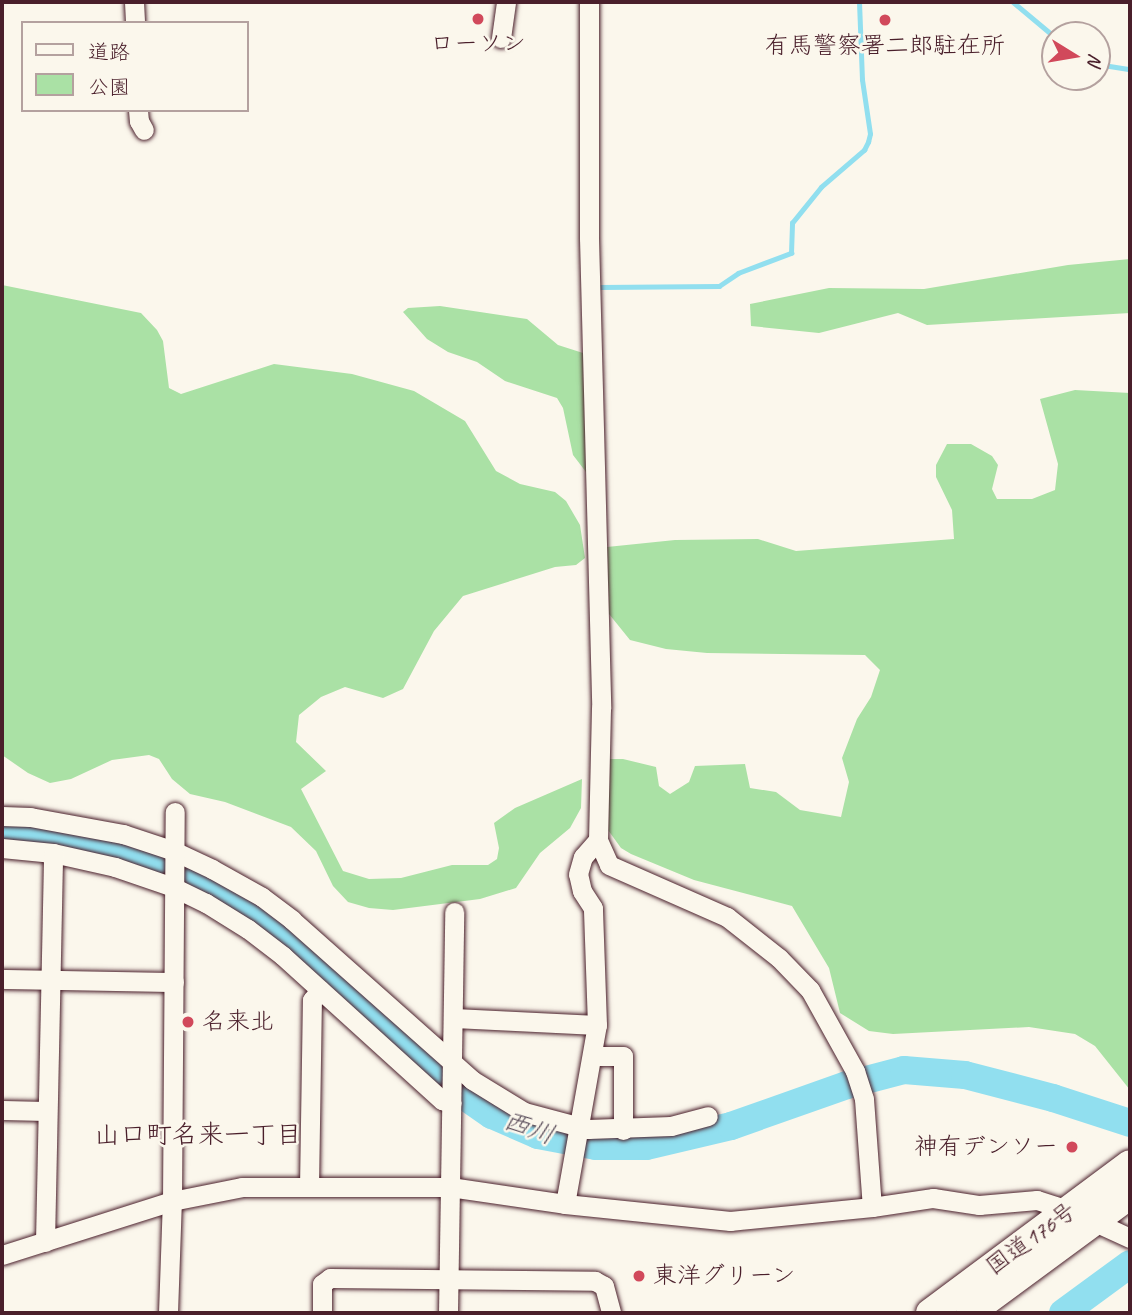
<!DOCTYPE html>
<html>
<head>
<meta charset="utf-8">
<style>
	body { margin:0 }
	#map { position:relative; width:1132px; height:1315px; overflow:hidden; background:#fbf7ec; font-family:Caveat,"Klee One",sans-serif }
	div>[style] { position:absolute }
	.green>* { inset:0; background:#aae1a5 }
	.stream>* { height:4.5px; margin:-2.25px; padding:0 2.25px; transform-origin:2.25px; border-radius:2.25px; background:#91dfef }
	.river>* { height:28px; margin:-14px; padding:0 14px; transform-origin:14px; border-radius:14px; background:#91dfef }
	.roads { filter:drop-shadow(0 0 2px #4a1f2b) drop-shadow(0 0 2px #4a1f2b) }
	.minor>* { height:19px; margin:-9.5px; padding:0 9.5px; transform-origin:9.5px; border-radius:9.5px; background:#fbf7ec }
	.highway>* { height:28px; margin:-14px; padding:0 14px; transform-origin:14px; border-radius:14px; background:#fbf7ec }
	.dots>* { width:19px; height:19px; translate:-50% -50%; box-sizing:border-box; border:4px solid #fbf7ec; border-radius:50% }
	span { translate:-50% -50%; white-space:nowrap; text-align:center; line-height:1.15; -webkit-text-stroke:5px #fbf7ec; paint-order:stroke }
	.poi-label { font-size:24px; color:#4a1f2b }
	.left { translate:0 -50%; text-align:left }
	.right { translate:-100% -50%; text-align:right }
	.street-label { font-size:24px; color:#4a1f2b }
	.water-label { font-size:26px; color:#5c4f5c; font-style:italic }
	.neighbourhood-label { font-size:26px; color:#4a1f2b }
	.frame { position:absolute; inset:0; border:4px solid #4a1f2b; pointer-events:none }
	.legend { position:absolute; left:21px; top:21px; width:228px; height:91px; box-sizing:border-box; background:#fbf7ec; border:2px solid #b4a19f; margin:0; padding:9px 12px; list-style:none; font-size:21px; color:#4a1f2b }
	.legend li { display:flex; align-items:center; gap:14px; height:35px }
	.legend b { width:35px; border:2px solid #b4a19f }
	.north { position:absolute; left:1041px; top:21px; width:70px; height:70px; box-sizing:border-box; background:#fbf7ec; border:2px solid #b4a19f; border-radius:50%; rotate:101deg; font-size:19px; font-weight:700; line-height:28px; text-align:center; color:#4a1f2b }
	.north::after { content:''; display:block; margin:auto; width:24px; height:32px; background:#d1495b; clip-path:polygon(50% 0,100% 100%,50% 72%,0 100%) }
</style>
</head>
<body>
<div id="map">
	<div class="green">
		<i style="clip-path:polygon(1130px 259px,1130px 313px,927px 325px,898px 313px,819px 333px,751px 326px,750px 304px,829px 288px,924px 289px,1068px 265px)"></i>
		<i style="clip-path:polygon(2px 285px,141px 313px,157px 330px,163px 341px,169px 388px,181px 394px,274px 364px,352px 374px,414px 391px,465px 421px,496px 471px,520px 484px,555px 492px,566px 501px,580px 525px,585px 558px,576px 565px,555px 567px,463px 596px,434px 631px,403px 689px,383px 698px,345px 687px,321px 697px,299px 715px,296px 742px,326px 771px,301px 789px,343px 871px,369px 879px,401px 878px,452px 865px,488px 865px,497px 859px,499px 848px,494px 823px,515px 808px,582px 779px,581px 808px,570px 828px,540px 853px,516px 888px,480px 899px,393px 910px,369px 908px,348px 902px,333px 886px,316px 851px,291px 827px,225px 802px,190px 794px,172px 779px,159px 759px,149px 755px,112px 760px,71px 779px,50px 783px,28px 773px,2px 755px)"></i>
		<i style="clip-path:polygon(440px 306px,527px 319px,558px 345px,583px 353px,586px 472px,573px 455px,563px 408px,557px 398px,505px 381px,477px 362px,448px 352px,427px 339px,403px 312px,408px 308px)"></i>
		<i style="clip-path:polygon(1075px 390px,1130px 393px,1130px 1090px,1095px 1046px,1075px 1034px,1029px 1027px,893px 1034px,869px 1031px,840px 1013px,829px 968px,792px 906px,694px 880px,631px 854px,621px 848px,608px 830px,610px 759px,623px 759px,656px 767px,659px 786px,670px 794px,689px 782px,695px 766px,745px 764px,750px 788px,776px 792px,800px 810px,841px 817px,849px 782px,842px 758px,857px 719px,871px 697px,880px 670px,865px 655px,707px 653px,666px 649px,630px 640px,609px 614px,607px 547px,675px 540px,758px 539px,796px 551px,954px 539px,952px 510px,936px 477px,936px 465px,947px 444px,971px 444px,992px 456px,998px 465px,992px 489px,997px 499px,1032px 499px,1055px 490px,1058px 464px,1040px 399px)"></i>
	</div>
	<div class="stream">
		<i style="left:1003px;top:2px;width:10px"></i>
		<i style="left:1013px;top:2px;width:55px;rotate:39.8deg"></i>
		<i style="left:1097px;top:64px;width:33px;rotate:9deg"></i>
		<i style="left:600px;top:287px;width:119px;rotate:-0.5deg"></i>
		<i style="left:719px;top:286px;width:23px;rotate:-34deg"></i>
		<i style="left:738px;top:273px;width:57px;rotate:-20.7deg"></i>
		<i style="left:791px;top:253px;width:30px;rotate:-88deg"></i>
		<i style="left:792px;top:223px;width:46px;rotate:-51.1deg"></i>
		<i style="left:821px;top:187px;width:57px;rotate:-40.7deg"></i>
		<i style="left:864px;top:150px;width:9px;rotate:-63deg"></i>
		<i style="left:868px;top:142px;width:8px;rotate:-76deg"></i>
		<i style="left:870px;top:134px;width:55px;rotate:-98.4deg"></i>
		<i style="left:862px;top:80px;width:78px;rotate:-92.2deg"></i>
	</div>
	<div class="river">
		<i style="left:2px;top:827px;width:49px;rotate:3.5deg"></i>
		<i style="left:51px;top:830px;width:34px;rotate:14deg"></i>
		<i style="left:84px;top:838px;width:71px;rotate:16.4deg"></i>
		<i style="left:152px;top:858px;width:48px;rotate:24.4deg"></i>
		<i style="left:196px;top:878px;width:97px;rotate:31.1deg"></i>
		<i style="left:279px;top:928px;width:248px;rotate:42.2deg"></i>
		<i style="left:463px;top:1095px;width:35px;rotate:35deg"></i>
		<i style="left:492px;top:1115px;width:50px;rotate:23.5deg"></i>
		<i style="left:538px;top:1135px;width:59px;rotate:10.7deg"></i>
		<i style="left:596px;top:1146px;width:50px"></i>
		<i style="left:646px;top:1146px;width:87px;rotate:-13.2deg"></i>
		<i style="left:731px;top:1126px;width:123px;rotate:-19.5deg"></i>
		<i style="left:847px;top:1085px;width:59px;rotate:-14.7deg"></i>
		<i style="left:904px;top:1070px;width:61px;rotate:4.7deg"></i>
		<i style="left:965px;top:1075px;width:91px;rotate:14.6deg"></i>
		<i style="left:1053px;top:1098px;width:81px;rotate:18deg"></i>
		<i style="left:1063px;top:1313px;width:83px;rotate:-36.2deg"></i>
	</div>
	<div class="roads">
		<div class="minor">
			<i style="left:134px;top:2px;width:21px;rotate:87deg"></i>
			<i style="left:589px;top:2px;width:236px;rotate:90deg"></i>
			<i style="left:589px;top:238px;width:470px;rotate:88.5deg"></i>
			<i style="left:601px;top:708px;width:132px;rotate:91.3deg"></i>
			<i style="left:598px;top:840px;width:27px;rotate:66deg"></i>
			<i style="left:609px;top:865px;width:129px;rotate:23.8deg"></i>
			<i style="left:727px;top:917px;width:66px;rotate:38.3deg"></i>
			<i style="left:779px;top:958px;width:45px;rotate:45.9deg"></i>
			<i style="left:810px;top:990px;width:93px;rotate:60.9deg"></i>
			<i style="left:855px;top:1071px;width:29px;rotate:72deg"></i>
			<i style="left:864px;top:1099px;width:108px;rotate:85.8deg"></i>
			<i style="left:501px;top:38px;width:36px;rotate:-82deg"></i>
			<i style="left:138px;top:110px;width:11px;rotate:85deg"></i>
			<i style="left:139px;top:121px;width:10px;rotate:61deg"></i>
			<i style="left:2px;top:816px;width:28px;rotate:2deg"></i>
			<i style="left:30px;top:817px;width:95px;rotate:10.4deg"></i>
			<i style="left:123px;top:834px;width:54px;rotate:18.4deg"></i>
			<i style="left:174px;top:851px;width:42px;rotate:25.3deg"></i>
			<i style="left:212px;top:869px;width:57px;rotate:29.2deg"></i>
			<i style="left:262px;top:897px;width:38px;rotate:37deg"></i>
			<i style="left:292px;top:920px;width:241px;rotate:41.6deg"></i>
			<i style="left:472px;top:1080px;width:61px;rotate:31.6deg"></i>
			<i style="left:524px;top:1112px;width:66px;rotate:14.9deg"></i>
			<i style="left:588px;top:1129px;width:83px;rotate:-2.1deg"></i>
			<i style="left:671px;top:1126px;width:38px;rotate:-15deg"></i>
			<i style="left:2px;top:848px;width:51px;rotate:5.6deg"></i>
			<i style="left:53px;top:853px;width:64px;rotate:12.7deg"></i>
			<i style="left:115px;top:867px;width:61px;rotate:19deg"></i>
			<i style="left:173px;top:887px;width:37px;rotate:26deg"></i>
			<i style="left:206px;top:903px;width:49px;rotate:31.8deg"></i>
			<i style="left:248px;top:929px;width:44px;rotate:37.6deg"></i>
			<i style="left:283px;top:956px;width:215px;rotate:42.2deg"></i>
			<i style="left:442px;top:1100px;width:10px;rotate:17deg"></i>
			<i style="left:2px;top:979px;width:172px;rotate:1deg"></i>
			<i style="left:454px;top:1018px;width:143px;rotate:2.8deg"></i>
			<i style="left:593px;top:1056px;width:30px"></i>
			<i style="left:623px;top:1056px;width:74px;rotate:90deg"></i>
			<i style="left:2px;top:1110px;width:45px;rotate:1.3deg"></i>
			<i style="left:309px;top:1187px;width:187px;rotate:-89.1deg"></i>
			<i style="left:312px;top:1000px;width:13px;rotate:-51deg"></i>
			<i style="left:565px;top:1204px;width:182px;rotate:-79.9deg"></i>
			<i style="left:597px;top:1025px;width:117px;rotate:-92deg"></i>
			<i style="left:593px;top:908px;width:20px;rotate:-123deg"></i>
			<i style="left:582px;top:891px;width:17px;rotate:-103deg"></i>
			<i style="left:578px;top:874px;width:18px;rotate:-74deg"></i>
			<i style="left:583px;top:857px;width:23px;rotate:-49deg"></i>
			<i style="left:45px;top:1242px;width:389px;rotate:-88.8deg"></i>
			<i style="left:2px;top:1255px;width:178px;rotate:-17.6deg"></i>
			<i style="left:172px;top:1201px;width:71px;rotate:-11.3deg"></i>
			<i style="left:242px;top:1187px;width:208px"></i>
			<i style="left:450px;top:1187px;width:116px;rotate:8.4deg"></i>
			<i style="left:565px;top:1204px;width:166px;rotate:5.9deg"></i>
			<i style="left:730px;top:1221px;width:143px;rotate:-5.6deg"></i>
			<i style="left:872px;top:1207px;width:62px;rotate:-8.4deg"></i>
			<i style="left:933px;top:1198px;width:47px;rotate:8.7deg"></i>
			<i style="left:979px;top:1205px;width:58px;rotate:-4.9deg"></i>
			<i style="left:1037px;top:1200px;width:36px;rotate:18deg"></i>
			<i style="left:1071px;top:1211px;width:65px;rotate:24.6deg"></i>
			<i style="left:168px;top:1313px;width:112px;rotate:-88deg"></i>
			<i style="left:172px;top:1201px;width:389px;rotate:-89.6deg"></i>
			<i style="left:322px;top:1313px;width:29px;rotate:-90deg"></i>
			<i style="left:322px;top:1284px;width:10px;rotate:-37deg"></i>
			<i style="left:330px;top:1278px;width:265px;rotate:0.6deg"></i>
			<i style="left:595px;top:1281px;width:10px;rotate:29deg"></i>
			<i style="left:604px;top:1286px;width:28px;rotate:75deg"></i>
			<i style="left:448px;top:1313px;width:401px;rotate:-89.1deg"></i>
		</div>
		<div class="highway">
			<i style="left:930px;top:1313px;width:249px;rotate:-36.7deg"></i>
			<i style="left:970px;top:1313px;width:199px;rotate:-36.4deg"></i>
		</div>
	</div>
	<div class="dots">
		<i style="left:478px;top:19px;background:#d1495b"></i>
		<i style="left:885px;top:20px;background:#d1495b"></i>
		<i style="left:188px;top:1022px;background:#d1495b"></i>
		<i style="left:1072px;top:1147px;background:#d1495b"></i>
		<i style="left:639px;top:1276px;background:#d1495b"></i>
	</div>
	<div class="poi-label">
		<span style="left:478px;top:44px">ローソン</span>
		<span style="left:885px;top:46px">有馬警察署二郎駐在所</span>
		<span class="left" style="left:202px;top:1022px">名来北</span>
		<span class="right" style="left:1058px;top:1147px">神有デンソー</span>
		<span class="left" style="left:653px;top:1276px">東洋グリーン</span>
	</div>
	<div class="street-label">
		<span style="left:1031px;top:1239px;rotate:-36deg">国道176号</span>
	</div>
	<div class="water-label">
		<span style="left:529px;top:1128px;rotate:19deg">西川</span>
	</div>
	<div class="neighbourhood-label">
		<span style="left:198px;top:1135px">山口町名来一丁目</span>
	</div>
	<div class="frame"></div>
	<ul class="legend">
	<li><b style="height:9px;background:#fbf7ec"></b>道路</li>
	<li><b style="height:19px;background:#aae1a5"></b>公園</li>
	</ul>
	<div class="north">N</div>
</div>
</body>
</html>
